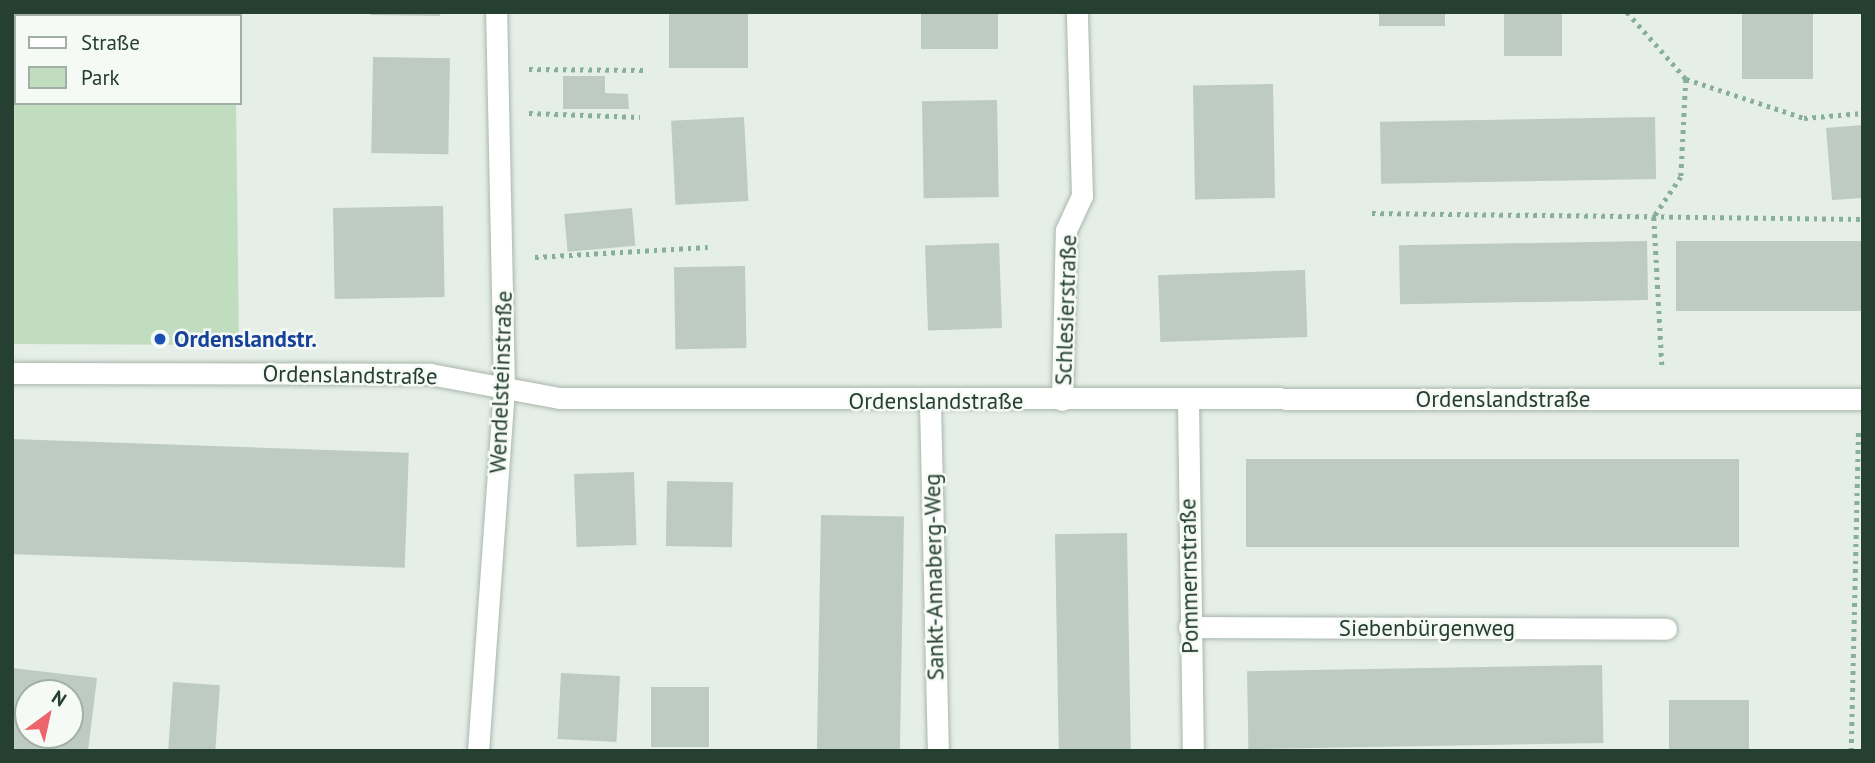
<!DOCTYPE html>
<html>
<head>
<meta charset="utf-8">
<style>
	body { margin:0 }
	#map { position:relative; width:1875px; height:763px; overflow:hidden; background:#e5eee7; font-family:"PT Sans",sans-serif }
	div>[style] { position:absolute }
	.green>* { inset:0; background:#c0ddbf }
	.building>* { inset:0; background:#bdcbc2; transform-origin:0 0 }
	.path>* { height:4.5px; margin-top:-2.25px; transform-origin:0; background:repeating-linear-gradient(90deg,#87b097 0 3.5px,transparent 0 8.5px) }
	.roads { filter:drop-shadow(0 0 2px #a8b6ac) drop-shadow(0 0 2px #a8b6ac) }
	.minor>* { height:21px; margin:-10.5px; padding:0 10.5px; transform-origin:10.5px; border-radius:10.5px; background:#fff }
	.dots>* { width:19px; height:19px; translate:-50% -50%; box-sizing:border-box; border:4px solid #f6faf7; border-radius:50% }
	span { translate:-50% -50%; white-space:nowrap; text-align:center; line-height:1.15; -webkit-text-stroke:5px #f6faf7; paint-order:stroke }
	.street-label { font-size:23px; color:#253f30 }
	.transit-label { font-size:23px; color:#164399; font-weight:700 }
	.left { translate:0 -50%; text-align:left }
	.frame { position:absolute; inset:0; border:14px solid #253f30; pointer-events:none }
	.legend { position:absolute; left:14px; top:14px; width:228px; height:91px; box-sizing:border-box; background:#f6faf7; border:2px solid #a2afa7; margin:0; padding:9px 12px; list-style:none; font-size:21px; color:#253f30 }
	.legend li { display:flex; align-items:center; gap:14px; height:35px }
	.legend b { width:35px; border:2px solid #a2afa7 }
	.north { position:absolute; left:14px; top:679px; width:70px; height:70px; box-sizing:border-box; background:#f6faf7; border:2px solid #a2afa7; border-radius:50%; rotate:33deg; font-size:19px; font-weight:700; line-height:28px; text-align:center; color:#253f30 }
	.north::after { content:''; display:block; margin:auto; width:24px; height:32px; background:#ec656d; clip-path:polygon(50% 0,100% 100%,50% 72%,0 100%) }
</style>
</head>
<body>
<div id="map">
	<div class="green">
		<i style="clip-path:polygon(12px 12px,71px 16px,16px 16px,16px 103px,236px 103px,239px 345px,12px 344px)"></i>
	</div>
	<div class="building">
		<i style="clip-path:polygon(370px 12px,441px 12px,440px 16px,370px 15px)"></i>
		<i style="left:669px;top:12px;width:79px;height:56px"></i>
		<i style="left:921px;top:12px;width:77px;height:37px"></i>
		<i style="left:1379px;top:12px;width:66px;height:14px"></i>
		<i style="left:1504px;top:12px;width:58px;height:44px"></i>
		<i style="left:1742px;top:12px;width:71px;height:67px"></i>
		<i style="left:373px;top:57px;width:77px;height:96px;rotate:1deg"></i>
		<i style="clip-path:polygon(563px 76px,605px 76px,605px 93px,628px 94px,629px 109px,563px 109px)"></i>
		<i style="left:1273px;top:84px;width:114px;height:80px;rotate:89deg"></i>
		<i style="left:997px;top:100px;width:97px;height:75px;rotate:89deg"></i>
		<i style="left:744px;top:117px;width:84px;height:73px;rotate:87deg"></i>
		<i style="left:1655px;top:117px;width:62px;height:275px;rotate:89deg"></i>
		<i style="clip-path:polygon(1863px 125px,1863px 198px,1832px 200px,1826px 128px)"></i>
		<i style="left:443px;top:206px;width:91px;height:110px;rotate:89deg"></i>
		<i style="left:632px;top:208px;width:38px;height:68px;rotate:85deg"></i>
		<i style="left:1647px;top:241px;width:59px;height:248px;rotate:89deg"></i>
		<i style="left:1676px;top:241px;width:187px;height:70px"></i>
		<i style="left:999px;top:243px;width:85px;height:74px;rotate:88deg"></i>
		<i style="left:745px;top:266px;width:82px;height:71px;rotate:89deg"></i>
		<i style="left:1305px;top:270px;width:67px;height:147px;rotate:88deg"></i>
		<i style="left:12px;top:439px;width:397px;height:115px;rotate:2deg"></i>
		<i style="left:1246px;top:459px;width:493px;height:88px"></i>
		<i style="left:634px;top:472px;width:73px;height:60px;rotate:88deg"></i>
		<i style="left:667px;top:481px;width:66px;height:65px;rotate:1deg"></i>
		<i style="left:821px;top:515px;width:83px;height:236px;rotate:1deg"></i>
		<i style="left:1127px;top:533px;width:218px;height:72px;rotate:89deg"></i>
		<i style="left:1602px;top:665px;width:78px;height:355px;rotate:89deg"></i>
		<i style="clip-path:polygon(evenodd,12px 668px,97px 678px,88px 751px,12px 751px,12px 668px,28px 693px,70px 693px,70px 735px,28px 735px,28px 693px)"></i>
		<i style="left:561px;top:673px;width:59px;height:66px;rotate:3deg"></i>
		<i style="left:173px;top:682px;width:47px;height:69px;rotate:4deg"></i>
		<i style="left:651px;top:687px;width:58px;height:60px"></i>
		<i style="left:1749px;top:700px;width:51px;height:80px;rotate:90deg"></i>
	</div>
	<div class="path">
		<i style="left:1627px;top:12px;width:89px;rotate:48.6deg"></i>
		<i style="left:1686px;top:79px;width:98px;rotate:92.9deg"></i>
		<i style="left:1681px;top:177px;width:48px;rotate:124deg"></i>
		<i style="left:1654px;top:217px;width:148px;rotate:86.9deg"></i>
		<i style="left:529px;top:69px;width:115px;rotate:0.5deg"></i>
		<i style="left:1686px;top:79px;width:124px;rotate:18.3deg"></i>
		<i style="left:1804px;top:118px;width:59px;rotate:-4.8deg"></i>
		<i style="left:529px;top:113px;width:111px;rotate:2.1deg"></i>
		<i style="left:1372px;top:213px;width:491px;rotate:0.7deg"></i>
		<i style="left:535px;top:257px;width:173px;rotate:-3.3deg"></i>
		<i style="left:1851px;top:751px;width:319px;rotate:-88.7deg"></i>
	</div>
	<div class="roads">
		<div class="minor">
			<i style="left:12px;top:373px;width:418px;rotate:0.1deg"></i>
			<i style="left:430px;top:374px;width:132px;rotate:10.5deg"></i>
			<i style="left:560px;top:398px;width:1303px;rotate:0.04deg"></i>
			<i style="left:1062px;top:400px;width:170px;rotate:-88.7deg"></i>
			<i style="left:1066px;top:230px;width:38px;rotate:-65deg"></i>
			<i style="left:1082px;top:196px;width:184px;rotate:-91.6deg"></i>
			<i style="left:1188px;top:401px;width:350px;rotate:89.2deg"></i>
			<i style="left:930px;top:403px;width:348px;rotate:88.7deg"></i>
			<i style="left:1189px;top:627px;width:477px;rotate:0.2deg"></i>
			<i style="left:478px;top:751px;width:364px;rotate:-85.9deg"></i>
			<i style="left:504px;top:388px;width:376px;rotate:-91.2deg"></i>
		</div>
	</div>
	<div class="dots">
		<i style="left:160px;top:339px;background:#1a4fb4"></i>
	</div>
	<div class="street-label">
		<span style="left:1066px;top:310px;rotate:-88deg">Schlesierstraße</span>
		<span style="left:350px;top:375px;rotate:1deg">Ordenslandstraße</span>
		<span style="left:501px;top:382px;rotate:-88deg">Wendelsteinstraße</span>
		<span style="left:1503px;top:399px">Ordenslandstraße</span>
		<span style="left:936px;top:401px">Ordenslandstraße</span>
		<span style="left:1189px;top:576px;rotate:-91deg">Pommernstraße</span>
		<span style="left:934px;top:577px;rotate:-91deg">Sankt-Annaberg-Weg</span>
		<span style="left:1427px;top:628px">Siebenbürgenweg</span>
	</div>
	<div class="transit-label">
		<span class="left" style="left:174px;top:339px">Ordenslandstr.</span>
	</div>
	<div class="frame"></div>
	<ul class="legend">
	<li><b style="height:9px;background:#fff"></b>Straße</li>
	<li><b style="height:19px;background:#c0ddbf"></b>Park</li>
	</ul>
	<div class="north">N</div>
</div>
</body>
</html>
